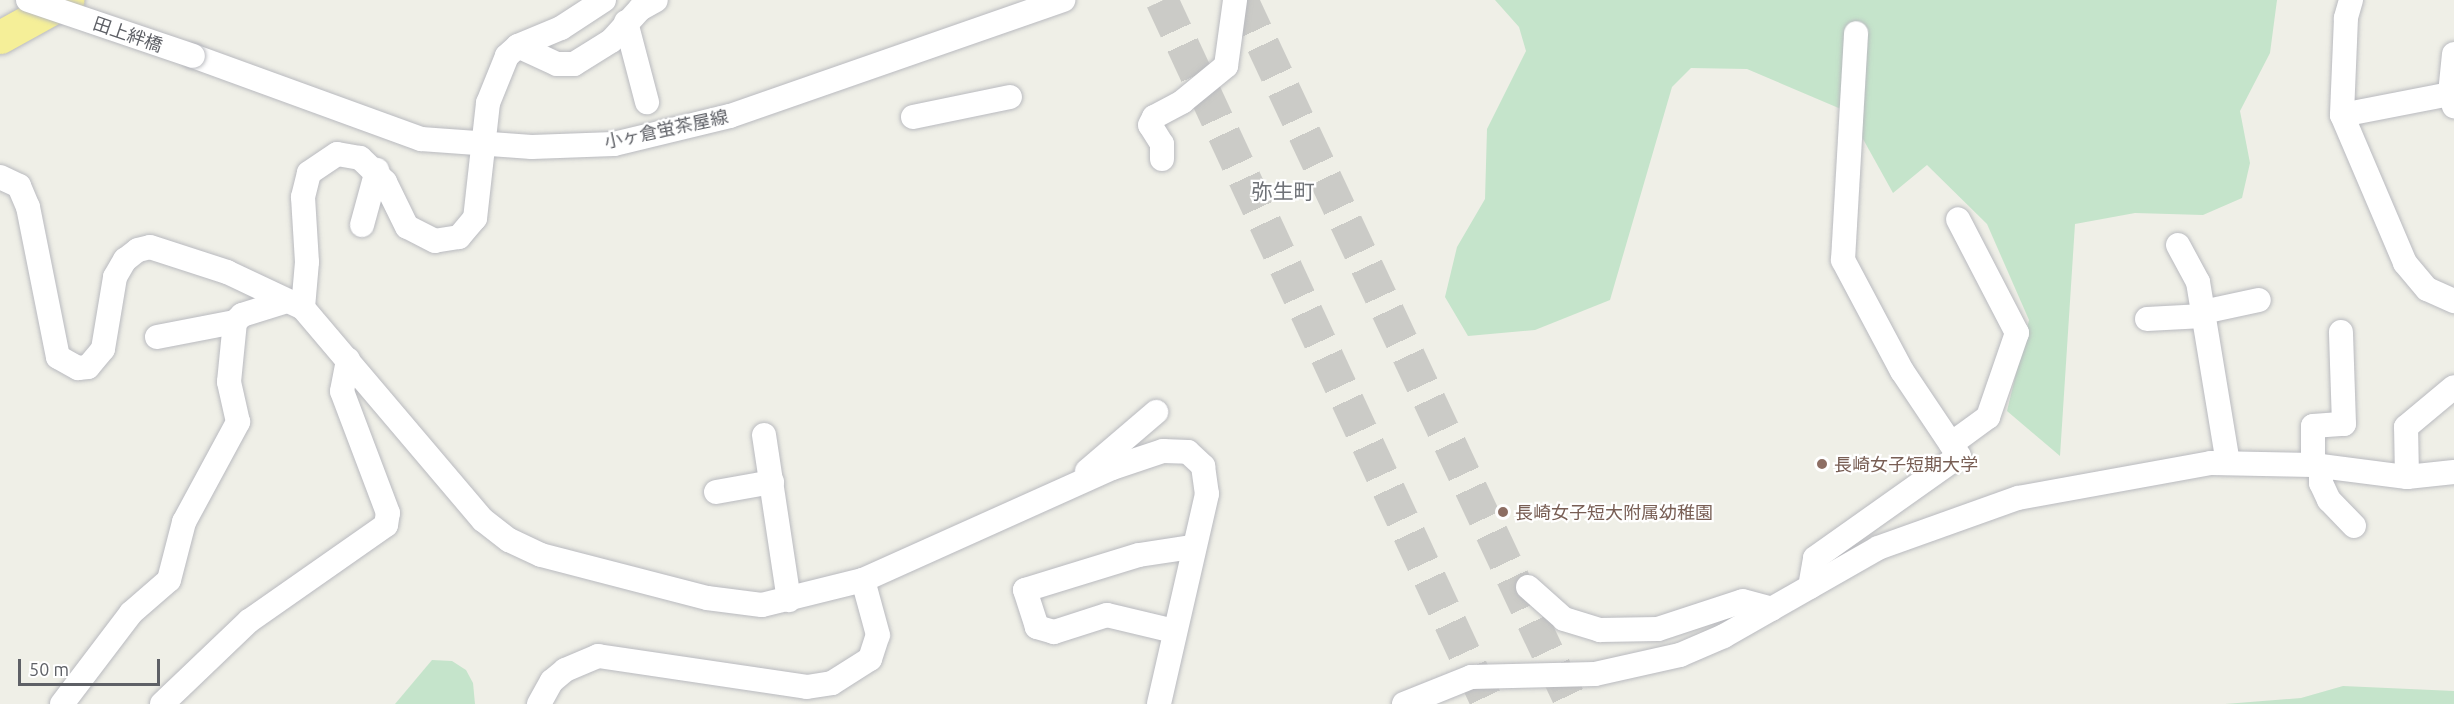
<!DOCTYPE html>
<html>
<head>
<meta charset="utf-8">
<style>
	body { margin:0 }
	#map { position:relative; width:2454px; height:704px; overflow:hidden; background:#efefe7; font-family:Ubuntu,"Noto Sans JP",sans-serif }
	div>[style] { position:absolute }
	.green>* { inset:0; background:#c5e4cb }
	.highway-tunnel>* { height:33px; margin-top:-16.5px; transform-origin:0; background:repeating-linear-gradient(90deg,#cbcbc7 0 33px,transparent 0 49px) }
	.roads { filter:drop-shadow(0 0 2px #b9babf) drop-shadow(0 0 2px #b9babf) }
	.minor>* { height:24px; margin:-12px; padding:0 12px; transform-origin:12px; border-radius:12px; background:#fff }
	.highway>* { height:33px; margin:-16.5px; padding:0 16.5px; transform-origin:16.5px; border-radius:16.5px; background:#f5ef98 }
	.bridges { filter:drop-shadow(0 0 2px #b9babf) drop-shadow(0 0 2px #b9babf) }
	.minor-bridge>* { height:24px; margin:-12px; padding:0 12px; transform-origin:12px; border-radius:12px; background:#fff }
	.dots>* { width:16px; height:16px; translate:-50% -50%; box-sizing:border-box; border:3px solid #fff; border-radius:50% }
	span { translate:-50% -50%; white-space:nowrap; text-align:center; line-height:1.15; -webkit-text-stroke:4.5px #fff; paint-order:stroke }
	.street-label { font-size:18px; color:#5e6066 }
	.education-label { font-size:18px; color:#785e54 }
	.left { translate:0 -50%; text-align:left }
	.quarter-label { font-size:21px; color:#6f7277 }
	.scale { position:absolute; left:18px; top:659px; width:142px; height:27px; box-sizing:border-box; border:3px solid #5e6066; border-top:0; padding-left:8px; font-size:18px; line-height:21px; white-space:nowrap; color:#5e6066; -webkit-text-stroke:4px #fff; paint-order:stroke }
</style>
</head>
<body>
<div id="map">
	<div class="green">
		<i style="clip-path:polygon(1495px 0,2277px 0,2270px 53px,2240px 111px,2250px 163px,2242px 198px,2203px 215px,2135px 213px,2075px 224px,2060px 456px,2007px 411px,2029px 320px,1987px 224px,1927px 165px,1893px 193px,1848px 112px,1747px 69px,1691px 68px,1672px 87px,1610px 300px,1535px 330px,1468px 336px,1445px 297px,1457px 247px,1485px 199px,1487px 129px,1526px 51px,1519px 27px)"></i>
		<i style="clip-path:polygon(432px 660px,452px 661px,466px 670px,473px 683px,475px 704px,395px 704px)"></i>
		<i style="clip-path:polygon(2343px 686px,2454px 691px,2454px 704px,2225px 704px,2301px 698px)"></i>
	</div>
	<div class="highway-tunnel">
		<i style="left:1162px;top:0;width:776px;rotate:65.15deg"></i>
		<i style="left:1242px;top:0;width:778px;rotate:64.89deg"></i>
	</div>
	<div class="roads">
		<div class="minor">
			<i style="left:604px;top:0;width:51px;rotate:146.9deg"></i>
			<i style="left:561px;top:28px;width:47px;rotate:157.3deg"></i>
			<i style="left:518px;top:46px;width:15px;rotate:138deg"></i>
			<i style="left:507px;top:56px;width:51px;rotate:112deg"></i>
			<i style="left:488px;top:103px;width:116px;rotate:96.4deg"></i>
			<i style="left:475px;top:218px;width:25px;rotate:130deg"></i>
			<i style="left:459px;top:237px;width:24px;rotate:171deg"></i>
			<i style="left:435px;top:241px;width:31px;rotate:-153deg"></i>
			<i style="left:407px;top:227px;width:50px;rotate:-116.1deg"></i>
			<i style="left:385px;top:182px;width:35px;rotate:-136deg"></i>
			<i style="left:360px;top:158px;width:23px;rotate:-170deg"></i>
			<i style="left:337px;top:154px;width:34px;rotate:146deg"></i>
			<i style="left:309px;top:173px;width:25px;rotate:104deg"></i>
			<i style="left:303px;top:197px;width:65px;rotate:86.5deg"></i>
			<i style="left:307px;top:262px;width:46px;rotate:95deg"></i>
			<i style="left:303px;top:308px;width:278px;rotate:49.7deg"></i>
			<i style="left:483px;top:520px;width:33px;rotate:38deg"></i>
			<i style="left:509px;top:540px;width:35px;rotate:25deg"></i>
			<i style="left:541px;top:555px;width:171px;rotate:14.5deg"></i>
			<i style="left:707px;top:598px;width:55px;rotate:7.3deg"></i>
			<i style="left:762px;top:605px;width:104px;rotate:-13.9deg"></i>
			<i style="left:863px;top:580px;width:273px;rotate:-24.2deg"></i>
			<i style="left:1112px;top:468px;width:54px;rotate:-18.4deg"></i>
			<i style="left:1163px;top:451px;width:25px;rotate:2deg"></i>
			<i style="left:1188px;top:452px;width:21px;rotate:43deg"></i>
			<i style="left:1203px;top:466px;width:28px;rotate:82deg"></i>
			<i style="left:1207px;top:494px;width:215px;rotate:102.9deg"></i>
			<i style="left:2351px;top:0;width:19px;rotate:106deg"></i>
			<i style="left:2346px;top:18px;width:97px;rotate:92.4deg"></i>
			<i style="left:2342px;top:115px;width:161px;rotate:66.9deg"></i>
			<i style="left:2405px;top:263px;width:34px;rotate:50deg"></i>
			<i style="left:2427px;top:289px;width:30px;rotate:24deg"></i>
			<i style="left:626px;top:22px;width:83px;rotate:75.3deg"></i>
			<i style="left:518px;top:46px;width:43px;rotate:24.8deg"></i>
			<i style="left:557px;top:64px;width:17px"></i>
			<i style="left:574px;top:64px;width:44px;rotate:-31.9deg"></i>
			<i style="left:611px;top:41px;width:43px;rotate:-47.8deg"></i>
			<i style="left:640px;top:9px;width:18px;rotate:-29deg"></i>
			<i style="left:2454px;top:54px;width:40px;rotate:95.7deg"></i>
			<i style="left:2450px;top:94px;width:13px;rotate:72deg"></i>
			<i style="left:193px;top:56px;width:243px;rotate:20deg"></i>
			<i style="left:421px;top:139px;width:111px;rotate:4.1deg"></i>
			<i style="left:532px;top:147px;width:82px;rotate:-2.1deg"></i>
			<i style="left:614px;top:144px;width:119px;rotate:-13.6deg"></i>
			<i style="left:730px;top:116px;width:353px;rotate:-19.2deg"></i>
			<i style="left:2342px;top:115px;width:110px;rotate:-11deg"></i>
			<i style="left:913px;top:117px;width:99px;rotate:-11.7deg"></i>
			<i style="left:1162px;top:159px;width:15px;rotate:-90deg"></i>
			<i style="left:1162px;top:144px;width:22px;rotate:-122deg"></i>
			<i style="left:1150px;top:125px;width:9px;rotate:-63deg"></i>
			<i style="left:1154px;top:117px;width:32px;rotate:-28deg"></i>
			<i style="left:1182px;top:102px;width:57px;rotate:-39.3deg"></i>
			<i style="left:1226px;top:66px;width:67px;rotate:-82.2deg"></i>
			<i style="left:0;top:177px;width:21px;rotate:25deg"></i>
			<i style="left:19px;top:186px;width:23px;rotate:67deg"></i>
			<i style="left:28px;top:207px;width:153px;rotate:78.7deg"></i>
			<i style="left:58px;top:357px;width:23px;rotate:29deg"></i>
			<i style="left:78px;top:368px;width:10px;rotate:-6deg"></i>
			<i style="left:88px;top:367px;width:23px;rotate:-50deg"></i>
			<i style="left:103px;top:349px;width:73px;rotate:-80.5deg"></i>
			<i style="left:115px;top:277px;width:20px;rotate:-60deg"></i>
			<i style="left:125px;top:260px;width:16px;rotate:-38deg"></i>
			<i style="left:138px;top:250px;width:12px;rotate:-14deg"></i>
			<i style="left:150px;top:247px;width:81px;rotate:18deg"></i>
			<i style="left:227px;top:272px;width:84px;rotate:25.3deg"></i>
			<i style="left:362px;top:225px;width:57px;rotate:-74.7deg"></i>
			<i style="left:2178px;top:245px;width:42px;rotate:61.6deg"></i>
			<i style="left:2198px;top:282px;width:183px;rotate:80.6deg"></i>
			<i style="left:2203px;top:312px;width:57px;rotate:-12.1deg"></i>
			<i style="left:2147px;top:319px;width:56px;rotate:-3.1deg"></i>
			<i style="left:157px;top:337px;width:79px;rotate:-10.9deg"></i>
			<i style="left:764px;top:435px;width:167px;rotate:81.4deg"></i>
			<i style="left:1951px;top:444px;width:46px;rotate:-36.1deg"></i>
			<i style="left:1988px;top:417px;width:89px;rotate:-71deg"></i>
			<i style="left:2017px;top:333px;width:128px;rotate:-117.4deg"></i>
			<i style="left:2313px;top:465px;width:39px;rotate:-90deg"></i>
			<i style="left:2313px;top:426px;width:31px;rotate:-4deg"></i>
			<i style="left:2344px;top:424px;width:92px;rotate:-91.9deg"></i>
			<i style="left:2321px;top:466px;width:17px;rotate:90deg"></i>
			<i style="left:2321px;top:483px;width:19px;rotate:65deg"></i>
			<i style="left:2329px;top:500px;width:36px;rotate:46deg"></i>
			<i style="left:1087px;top:471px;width:91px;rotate:-40.5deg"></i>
			<i style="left:2407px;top:477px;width:50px;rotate:-91.1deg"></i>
			<i style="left:2406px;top:427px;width:62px;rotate:-39.8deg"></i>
			<i style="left:716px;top:492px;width:57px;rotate:-10.1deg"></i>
			<i style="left:1528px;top:587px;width:48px;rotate:41.6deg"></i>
			<i style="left:1564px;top:619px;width:38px;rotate:17deg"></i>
			<i style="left:1600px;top:630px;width:58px;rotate:-1deg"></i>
			<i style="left:1658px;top:629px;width:89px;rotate:-18.2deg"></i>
			<i style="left:1743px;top:601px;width:30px;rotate:15deg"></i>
			<i style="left:1810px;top:587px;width:29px;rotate:-80deg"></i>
			<i style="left:1815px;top:558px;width:176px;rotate:-35.3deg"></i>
			<i style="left:1959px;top:456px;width:102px;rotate:-123.8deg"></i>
			<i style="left:1902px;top:371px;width:126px;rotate:-118deg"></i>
			<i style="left:1843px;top:260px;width:227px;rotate:-86.7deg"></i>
			<i style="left:1174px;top:631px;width:69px;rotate:-166.6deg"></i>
			<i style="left:1107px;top:615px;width:56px;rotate:162.2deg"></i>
			<i style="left:1054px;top:632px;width:18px;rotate:-164deg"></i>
			<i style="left:1037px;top:627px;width:39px;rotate:-108deg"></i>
			<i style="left:1025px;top:590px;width:119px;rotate:-17.1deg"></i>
			<i style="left:1139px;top:555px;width:54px;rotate:-8.6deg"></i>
			<i style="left:62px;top:704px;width:114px;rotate:-52.8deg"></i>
			<i style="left:131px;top:613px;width:50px;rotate:-41deg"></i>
			<i style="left:169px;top:580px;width:60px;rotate:-75.5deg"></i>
			<i style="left:184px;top:522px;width:114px;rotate:-61.6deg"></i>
			<i style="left:238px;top:422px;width:41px;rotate:-102.7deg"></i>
			<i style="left:229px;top:382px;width:60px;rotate:-84.3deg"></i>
			<i style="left:235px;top:322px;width:10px;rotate:-45deg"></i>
			<i style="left:242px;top:315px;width:47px;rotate:-17.3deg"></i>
			<i style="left:162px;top:704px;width:120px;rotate:-43.7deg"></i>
			<i style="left:249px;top:621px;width:167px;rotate:-35deg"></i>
			<i style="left:386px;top:525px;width:12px;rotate:-81deg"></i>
			<i style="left:388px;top:513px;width:130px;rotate:-110.7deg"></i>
			<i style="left:342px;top:391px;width:32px;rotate:-79deg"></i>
			<i style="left:539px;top:704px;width:26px;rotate:-61deg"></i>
			<i style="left:552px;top:681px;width:17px;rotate:-40deg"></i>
			<i style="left:565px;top:670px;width:36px;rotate:-23deg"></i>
			<i style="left:598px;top:656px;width:211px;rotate:8.4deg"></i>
			<i style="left:807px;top:687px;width:25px;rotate:-9deg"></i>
			<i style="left:832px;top:683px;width:45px;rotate:-32.3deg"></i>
			<i style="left:870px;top:659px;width:25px;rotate:-72deg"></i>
			<i style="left:878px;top:635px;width:57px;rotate:-105.3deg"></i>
			<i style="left:1404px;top:704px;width:72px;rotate:-21.9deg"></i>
			<i style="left:1471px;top:677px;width:124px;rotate:-1.4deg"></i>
			<i style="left:1595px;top:674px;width:87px;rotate:-12.6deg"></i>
			<i style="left:1680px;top:655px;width:48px;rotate:-23.4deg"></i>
			<i style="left:1724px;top:636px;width:177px;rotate:-29.7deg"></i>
			<i style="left:1878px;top:548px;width:149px;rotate:-19.7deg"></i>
			<i style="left:2018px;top:498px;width:196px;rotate:-10.3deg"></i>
			<i style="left:2211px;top:463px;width:102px;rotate:1.1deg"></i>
			<i style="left:2313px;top:465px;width:95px;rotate:7.3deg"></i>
			<i style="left:2407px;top:477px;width:47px;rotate:-6.1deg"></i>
		</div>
		<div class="highway">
			<i style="left:0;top:37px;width:77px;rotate:-28.9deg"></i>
		</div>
	</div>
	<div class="bridges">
		<div class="minor-bridge">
			<i style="left:28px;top:0;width:174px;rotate:18.7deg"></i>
		</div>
	</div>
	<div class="dots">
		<i style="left:1822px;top:464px;background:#8d6e63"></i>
		<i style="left:1503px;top:512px;background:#8d6e63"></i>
	</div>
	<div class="street-label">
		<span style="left:128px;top:34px;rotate:19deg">田上絆橋</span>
		<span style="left:666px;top:129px;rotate:-12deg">小ヶ倉蛍茶屋線</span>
	</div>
	<div class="education-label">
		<span class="left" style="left:1834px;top:464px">長崎女子短期大学</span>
		<span class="left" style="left:1515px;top:512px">長崎女子短大附属幼稚園</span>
	</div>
	<div class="quarter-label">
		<span style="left:1283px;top:191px">弥生町</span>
	</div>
	<div class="scale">50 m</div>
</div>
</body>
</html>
